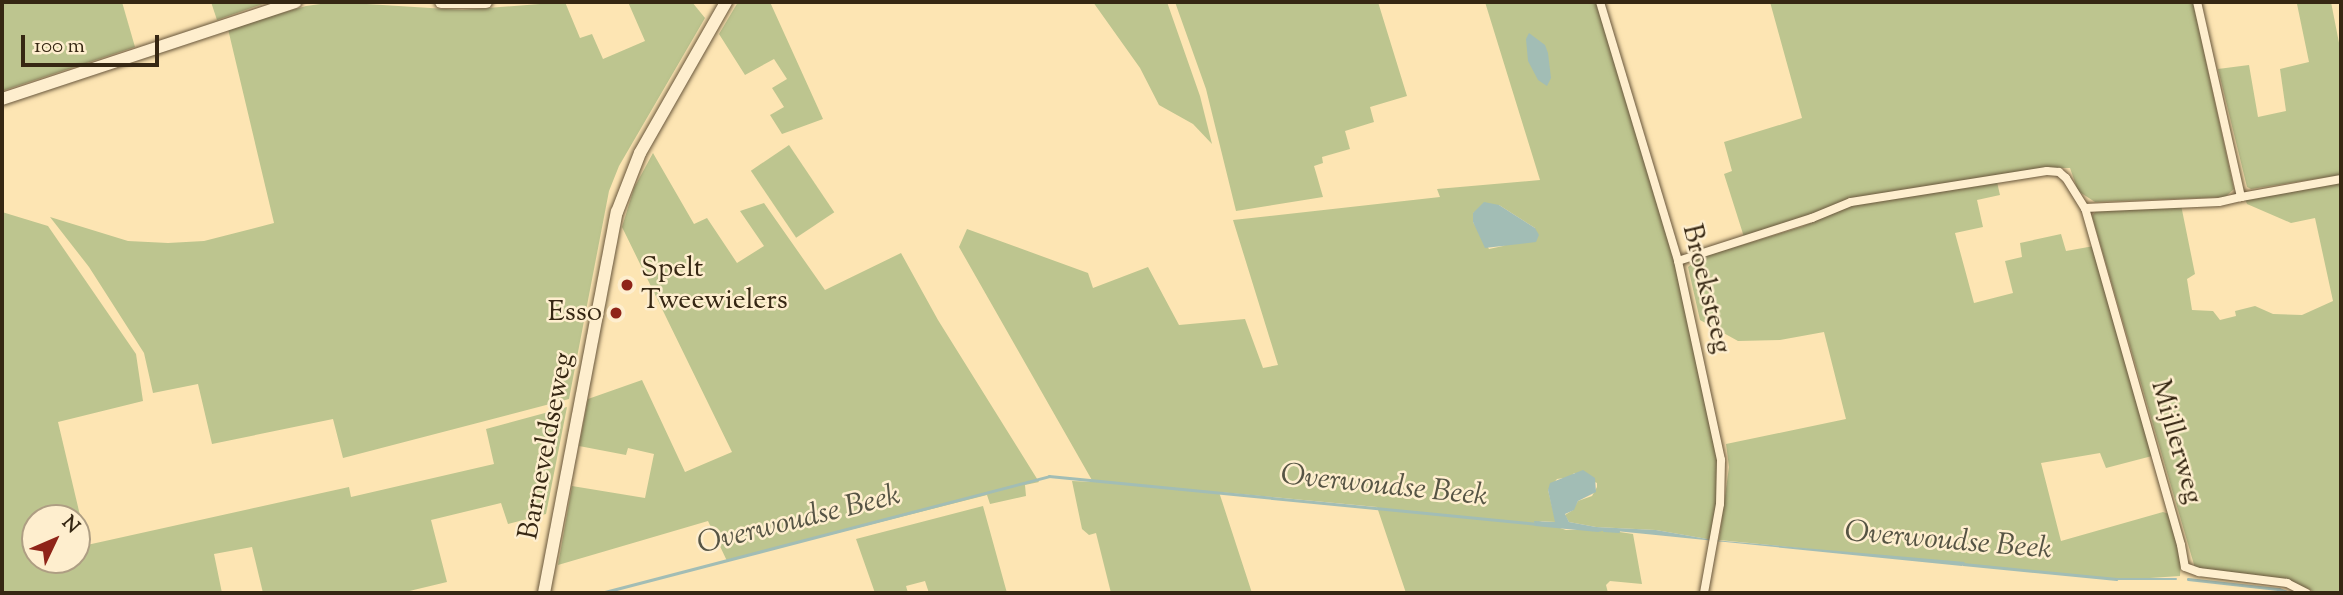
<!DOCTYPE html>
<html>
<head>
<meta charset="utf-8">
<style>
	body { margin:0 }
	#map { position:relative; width:2343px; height:595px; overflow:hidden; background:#fde5b3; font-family:"Sorts Mill Goudy",serif }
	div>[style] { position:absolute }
	.green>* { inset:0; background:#bdc58f; transform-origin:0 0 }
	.water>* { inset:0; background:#a2bdb5 }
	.stream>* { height:2.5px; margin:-1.25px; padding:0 1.25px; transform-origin:1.25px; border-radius:1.25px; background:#a2bdb5 }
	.roads { filter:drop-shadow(0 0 2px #68563b) drop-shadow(0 0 2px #68563b) }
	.street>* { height:8px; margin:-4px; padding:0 4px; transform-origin:4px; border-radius:4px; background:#feeece }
	.secondary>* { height:12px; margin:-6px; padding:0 6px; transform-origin:6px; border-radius:6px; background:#feeece }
	.dots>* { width:19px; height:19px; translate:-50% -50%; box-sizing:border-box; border:4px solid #feeece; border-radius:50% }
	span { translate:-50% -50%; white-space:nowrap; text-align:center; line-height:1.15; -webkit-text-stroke:5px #feeece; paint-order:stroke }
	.poi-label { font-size:28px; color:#362713 }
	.left { translate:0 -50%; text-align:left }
	.right { translate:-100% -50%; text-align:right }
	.street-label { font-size:28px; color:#362713 }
	.water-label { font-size:30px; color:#565444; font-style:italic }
	.frame { position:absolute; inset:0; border:4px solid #362713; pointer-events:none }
	.north { position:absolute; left:21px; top:504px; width:70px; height:70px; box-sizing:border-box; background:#feeece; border:2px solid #ae9e83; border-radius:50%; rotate:46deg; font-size:19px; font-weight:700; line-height:28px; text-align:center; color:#362713 }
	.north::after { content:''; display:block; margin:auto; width:24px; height:32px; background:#8f2418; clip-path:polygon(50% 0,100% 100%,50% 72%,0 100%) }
	.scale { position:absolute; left:21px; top:35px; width:138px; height:32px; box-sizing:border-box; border:4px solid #362713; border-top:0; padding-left:9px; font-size:21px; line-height:24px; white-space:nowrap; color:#362713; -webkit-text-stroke:5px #feeece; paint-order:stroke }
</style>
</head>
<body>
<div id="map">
	<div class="green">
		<i style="clip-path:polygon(2px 2px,122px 2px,135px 47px,2px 91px)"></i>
		<i style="clip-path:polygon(211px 2px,268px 2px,217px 20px)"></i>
		<i style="clip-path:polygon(335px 2px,462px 10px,565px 2px,580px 38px,592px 34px,603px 59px,645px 41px,628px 2px,692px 2px,705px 18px,619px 166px,609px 191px,569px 399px,343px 458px,333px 419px,212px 444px,198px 384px,153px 393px,144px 353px,89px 267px,50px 217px,128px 241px,168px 243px,204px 241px,274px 223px,228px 29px,306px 6px)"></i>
		<i style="clip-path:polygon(738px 2px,770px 2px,823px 119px,782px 134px,770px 115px,784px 107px,772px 88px,787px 79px,774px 59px,745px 75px,719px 34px)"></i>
		<i style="clip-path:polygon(1093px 2px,1167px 2px,1200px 96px,1212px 144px,1193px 124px,1159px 105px,1140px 68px)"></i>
		<i style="clip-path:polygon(1175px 2px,1378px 2px,1407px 96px,1370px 107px,1374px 122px,1345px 131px,1350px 149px,1322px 157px,1323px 163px,1314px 166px,1323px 197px,1236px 211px,1206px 89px)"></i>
		<i style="clip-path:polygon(evenodd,1485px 2px,1597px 2px,1687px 303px,1720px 465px,1713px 540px,1656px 530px,1596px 527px,1569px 522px,1565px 515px,1573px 510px,1578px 501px,1592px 496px,1597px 487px,1597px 483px,1574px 473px,1571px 477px,1557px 479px,1548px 490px,1556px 522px,1539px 521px,1566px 530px,1606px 530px,1633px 534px,1642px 584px,1610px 581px,1606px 585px,1608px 593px,1406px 593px,1377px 507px,1219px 492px,1252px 593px,1111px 593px,1096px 533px,1089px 535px,1082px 529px,1072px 481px,1093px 482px,959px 247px,967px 229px,1088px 273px,1093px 288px,1148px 267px,1179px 325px,1245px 319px,1263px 368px,1278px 365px,1233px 220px,1440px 197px,1437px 189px,1540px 180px,1485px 2px,1499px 205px,1535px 228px,1503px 246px,1489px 249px,1473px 222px,1473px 213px,1499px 205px)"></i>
		<i style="clip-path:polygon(1770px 2px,2193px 2px,2234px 189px,2225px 197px,2095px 202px,2078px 191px,2070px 168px,2052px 168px,1847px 199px,1828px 209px,1744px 237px,1724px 174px,1732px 171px,1724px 142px,1802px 118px)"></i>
		<i style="clip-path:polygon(2315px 2px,2331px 2px,2341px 53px,2341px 175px,2251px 189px,2247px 187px,2218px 69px,2249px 65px,2258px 117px,2286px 111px,2280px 69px,2309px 62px,2297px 4px)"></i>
		<i style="left:789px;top:145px;width:81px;height:46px;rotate:56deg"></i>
		<i style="clip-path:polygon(653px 153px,694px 224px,707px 218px,737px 263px,764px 246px,740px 211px,764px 203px,825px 290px,901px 253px,938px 320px,1039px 482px,1025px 485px,1026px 496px,990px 504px,987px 495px,727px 561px,708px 521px,558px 565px,572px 486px,645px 498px,654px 454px,628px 448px,626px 455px,579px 446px,588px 399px,642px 380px,685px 472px,732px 452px,622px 227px,634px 188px)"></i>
		<i style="clip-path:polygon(1997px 182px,2000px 195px,1977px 200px,1983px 227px,1955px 233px,1974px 303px,2013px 293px,2005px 261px,2022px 257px,2020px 243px,2061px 234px,2066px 251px,2094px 246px,2152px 456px,2106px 468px,2100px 453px,2041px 463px,2061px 541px,2163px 512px,2169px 514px,2181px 560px,2180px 576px,2120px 580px,1719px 540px,1729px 467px,1726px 444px,1846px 419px,1824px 332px,1780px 340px,1738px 341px,1700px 320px,1688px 267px,1699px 258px,1801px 227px,1858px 203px)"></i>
		<i style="clip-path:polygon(2341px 182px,2341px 593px,2317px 593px,2286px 579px,2195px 568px,2092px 216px,2096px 211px,2181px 205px,2195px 274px,2187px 279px,2192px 310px,2213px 311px,2220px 320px,2236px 316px,2235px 311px,2255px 306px,2273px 314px,2302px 315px,2333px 301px,2315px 218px,2291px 223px,2247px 204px,2245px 199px)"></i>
		<i style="clip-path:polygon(evenodd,2px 212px,48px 226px,136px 354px,143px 401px,58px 422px,87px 545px,349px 487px,351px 497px,494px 464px,486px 429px,567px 407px,546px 514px,508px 524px,501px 503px,431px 520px,447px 582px,401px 593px,263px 593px,252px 547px,214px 554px,222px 593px,2px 593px,2px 212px,35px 518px,77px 518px,77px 560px,35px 560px,35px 518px)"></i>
		<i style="clip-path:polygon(983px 506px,1007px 593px,929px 593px,925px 581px,906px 586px,908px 593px,875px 593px,856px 539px)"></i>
	</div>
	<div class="water">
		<i style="clip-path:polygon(1529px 33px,1545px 45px,1548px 53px,1551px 78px,1547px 86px,1538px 80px,1528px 61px,1526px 39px)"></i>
		<i style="clip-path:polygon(1484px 202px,1499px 205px,1535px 228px,1539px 235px,1536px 242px,1485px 248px,1473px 222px,1473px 213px)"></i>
		<i style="clip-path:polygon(1583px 470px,1595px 478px,1596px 492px,1578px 501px,1574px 510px,1565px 514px,1569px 522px,1596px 527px,1656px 530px,1713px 540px,1965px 562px,1962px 566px,1606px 530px,1598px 532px,1535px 526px,1534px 521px,1555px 522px,1548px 490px,1550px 483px)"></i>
	</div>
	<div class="stream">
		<i style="left:1604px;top:530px;width:14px;rotate:4deg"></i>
		<i style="left:1963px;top:564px;width:154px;rotate:5.6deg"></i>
		<i style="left:2116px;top:579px;width:60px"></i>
		<i style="left:2188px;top:579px;width:92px;rotate:6.3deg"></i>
		<i style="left:2279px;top:589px;width:12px;rotate:20deg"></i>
		<i style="left:601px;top:593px;width:463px;rotate:-14.6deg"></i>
		<i style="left:1049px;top:476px;width:488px;rotate:5.6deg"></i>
	</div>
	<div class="roads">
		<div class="street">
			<i style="left:1600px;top:2px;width:270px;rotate:73.2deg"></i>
			<i style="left:1678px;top:261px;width:204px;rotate:77.8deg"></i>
			<i style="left:1721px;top:460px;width:44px;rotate:91.3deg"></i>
			<i style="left:1720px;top:504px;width:90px;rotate:100.2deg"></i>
			<i style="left:2241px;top:197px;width:102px;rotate:-10.2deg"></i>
			<i style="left:2085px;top:208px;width:350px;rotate:74.1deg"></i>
			<i style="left:2181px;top:545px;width:22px;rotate:80deg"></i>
			<i style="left:2185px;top:567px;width:15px;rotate:20deg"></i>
			<i style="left:2199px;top:572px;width:89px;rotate:7.1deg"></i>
			<i style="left:2287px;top:583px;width:22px;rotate:27deg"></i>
			<i style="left:1678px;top:261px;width:141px;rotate:-17.8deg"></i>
			<i style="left:1812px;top:218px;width:42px;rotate:-22.3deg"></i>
			<i style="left:1851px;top:202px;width:198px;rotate:-9deg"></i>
			<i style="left:2047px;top:171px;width:12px;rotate:5deg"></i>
			<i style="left:2059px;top:172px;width:9px;rotate:41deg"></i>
			<i style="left:2066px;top:178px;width:36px;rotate:58deg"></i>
			<i style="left:2085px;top:208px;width:134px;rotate:-2.6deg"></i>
			<i style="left:2219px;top:202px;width:23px;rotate:-13deg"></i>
			<i style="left:2241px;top:197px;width:200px;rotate:-102.7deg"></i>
		</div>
		<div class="secondary">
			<i style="left:441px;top:2px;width:45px"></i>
			<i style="left:2px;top:99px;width:309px;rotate:-18.3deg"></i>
			<i style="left:544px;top:593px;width:388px;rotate:-79.2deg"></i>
			<i style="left:617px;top:212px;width:63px;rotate:-68.7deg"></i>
			<i style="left:640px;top:153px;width:174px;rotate:-60.3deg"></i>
		</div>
	</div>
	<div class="dots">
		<i style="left:627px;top:285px;background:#8f2418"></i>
		<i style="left:616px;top:313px;background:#8f2418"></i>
	</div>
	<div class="poi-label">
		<span class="left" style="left:641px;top:285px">Spelt<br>Tweewielers</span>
		<span class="right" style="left:602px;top:313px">Esso</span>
	</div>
	<div class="street-label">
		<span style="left:1706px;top:289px;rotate:76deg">Broeksteeg</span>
		<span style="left:2176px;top:442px;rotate:74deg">Mijllerweg</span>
		<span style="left:547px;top:446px;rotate:-79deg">Barneveldseweg</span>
	</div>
	<div class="water-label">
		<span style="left:1384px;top:487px;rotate:6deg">Overwoudse Beek</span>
		<span style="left:799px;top:521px;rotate:-14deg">Overwoudse Beek</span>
		<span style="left:1948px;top:542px;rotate:5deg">Overwoudse Beek</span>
	</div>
	<div class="frame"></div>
	<div class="north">N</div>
	<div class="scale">100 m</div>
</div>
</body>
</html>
